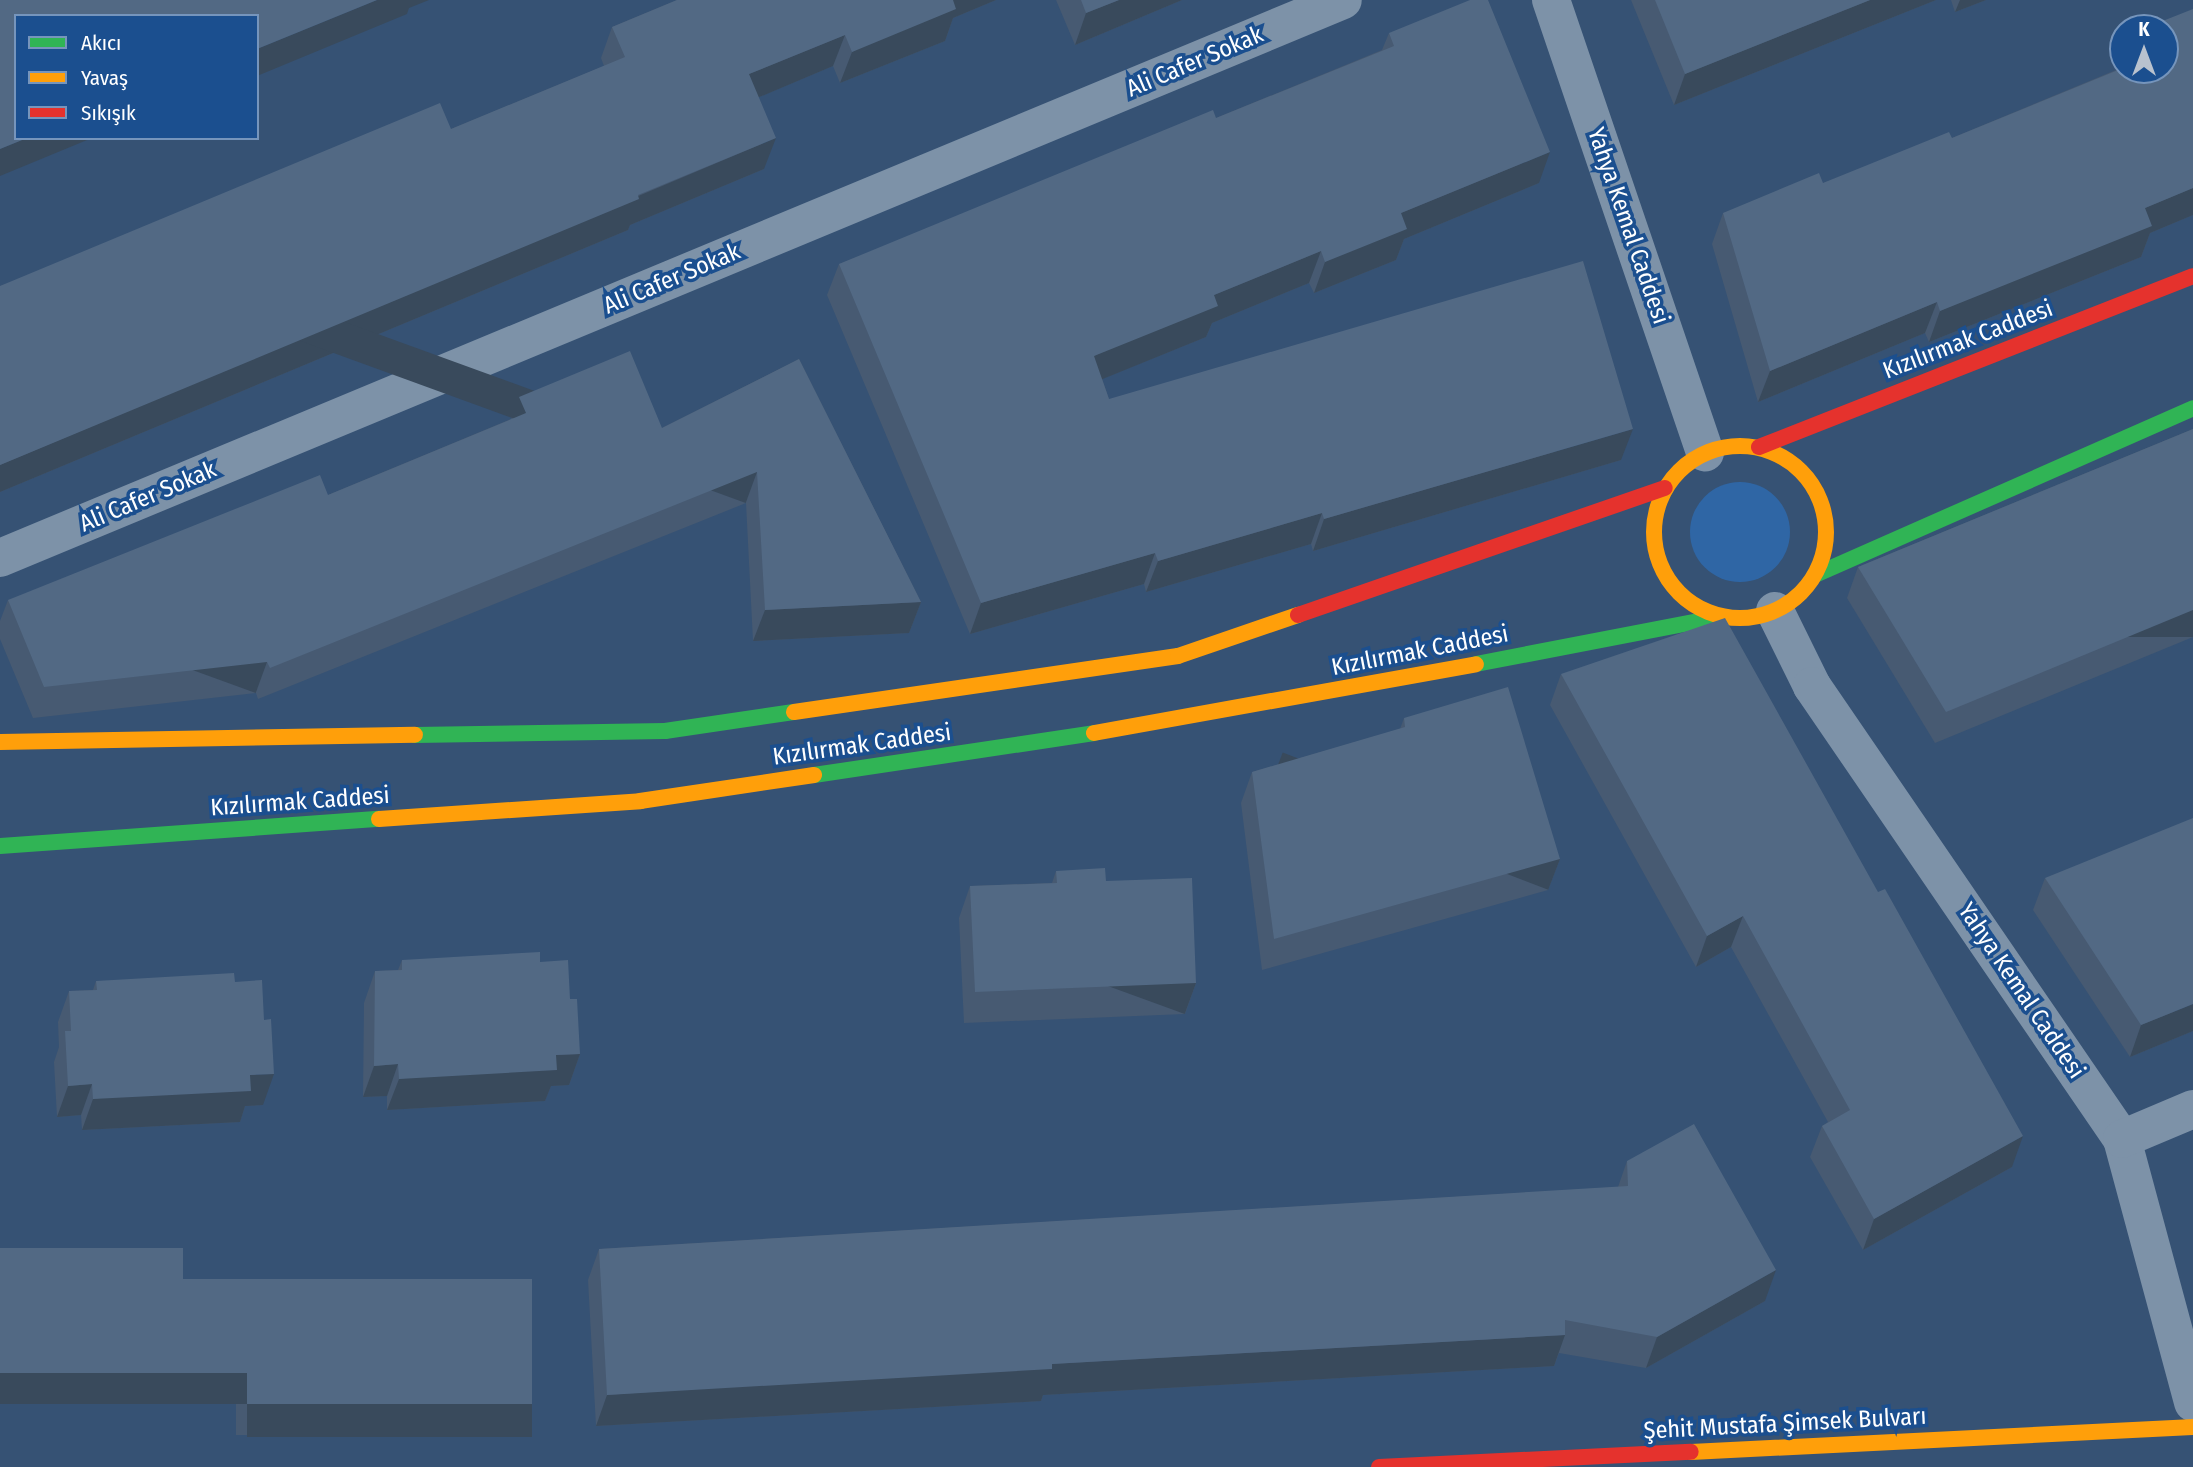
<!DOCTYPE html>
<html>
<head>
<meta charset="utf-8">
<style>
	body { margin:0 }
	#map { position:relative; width:2193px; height:1467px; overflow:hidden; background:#365274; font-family:"Fira Sans Condensed",sans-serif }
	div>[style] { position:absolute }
	.green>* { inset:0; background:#2f66a5 }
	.round { border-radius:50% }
	.street>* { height:38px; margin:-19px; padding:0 19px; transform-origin:19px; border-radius:19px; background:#7d92a8 }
	.fast>* { height:16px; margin:-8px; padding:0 8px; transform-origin:8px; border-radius:8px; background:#30b455 }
	.slow>* { height:16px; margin:-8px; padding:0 8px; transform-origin:8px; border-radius:8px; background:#ff9f0a }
	.slow>.ring { margin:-8px; padding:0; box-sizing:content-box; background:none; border:16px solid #ff9f0a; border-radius:50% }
	.jam>* { height:16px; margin:-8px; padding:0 8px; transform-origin:8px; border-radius:8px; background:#e5322d }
	.wall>* { inset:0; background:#475a72 }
	.shaded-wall>* { inset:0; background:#394a5c; transform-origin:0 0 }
	.building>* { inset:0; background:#526984 }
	span { translate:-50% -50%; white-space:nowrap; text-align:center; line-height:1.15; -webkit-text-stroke:7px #1b4f8f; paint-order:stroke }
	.street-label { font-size:24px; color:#fff }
	.legend { position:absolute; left:14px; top:14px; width:245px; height:126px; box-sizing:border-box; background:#1b4f8f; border:2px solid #7695bc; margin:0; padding:9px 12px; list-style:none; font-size:21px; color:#fff }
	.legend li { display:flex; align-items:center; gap:14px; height:35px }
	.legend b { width:35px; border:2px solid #7695bc }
	.north { position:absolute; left:2109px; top:14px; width:70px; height:70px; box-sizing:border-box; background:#1b4f8f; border:2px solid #7695bc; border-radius:50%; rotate:0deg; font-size:19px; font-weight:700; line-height:28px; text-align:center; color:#fff }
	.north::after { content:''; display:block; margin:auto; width:24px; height:32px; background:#b9c2ce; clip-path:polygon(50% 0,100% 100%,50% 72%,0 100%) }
</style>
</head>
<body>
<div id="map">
	<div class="green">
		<i class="round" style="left:1690px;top:482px;width:100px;height:100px"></i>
	</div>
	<div class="street">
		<i style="left:1551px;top:0;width:478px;rotate:71.2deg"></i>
		<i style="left:0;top:558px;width:1454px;rotate:-22.56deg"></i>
		<i style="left:1775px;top:611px;width:84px;rotate:63.7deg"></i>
		<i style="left:1812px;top:686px;width:549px;rotate:55.62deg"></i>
		<i style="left:2122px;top:1139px;width:273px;rotate:74.9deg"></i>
		<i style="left:2122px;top:1139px;width:77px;rotate:-22.9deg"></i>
	</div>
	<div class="fast">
		<i style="left:1815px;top:575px;width:413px;rotate:-23.8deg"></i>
		<i style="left:1476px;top:664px;width:249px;rotate:-10.9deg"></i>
		<i style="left:415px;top:735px;width:250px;rotate:-0.9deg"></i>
		<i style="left:665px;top:731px;width:130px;rotate:-8.4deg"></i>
		<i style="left:814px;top:775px;width:283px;rotate:-8.5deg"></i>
		<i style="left:0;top:846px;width:380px;rotate:-4.1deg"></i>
	</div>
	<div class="slow">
		<i class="ring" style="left:1654px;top:446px;width:156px;height:156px"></i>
		<i style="left:794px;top:712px;width:388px;rotate:-8.3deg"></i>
		<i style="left:1178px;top:656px;width:127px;rotate:-18.9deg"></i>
		<i style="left:1094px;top:733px;width:388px;rotate:-10.2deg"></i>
		<i style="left:0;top:742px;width:415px;rotate:-1deg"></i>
		<i style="left:379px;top:819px;width:262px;rotate:-3.9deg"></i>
		<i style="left:640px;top:801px;width:176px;rotate:-8.5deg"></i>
		<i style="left:1691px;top:1452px;width:503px;rotate:-2.85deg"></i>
	</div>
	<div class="jam">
		<i style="left:1759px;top:447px;width:466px;rotate:-21.5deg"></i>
		<i style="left:1298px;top:615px;width:388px;rotate:-19.1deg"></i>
		<i style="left:1379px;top:1467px;width:312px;rotate:-2.8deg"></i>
	</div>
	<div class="wall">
		<i style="clip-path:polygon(677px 0,996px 0,953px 18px,945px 41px,840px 83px,833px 66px,759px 97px,764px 169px,630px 225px,628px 230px,0 492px,0 286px,451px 129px,604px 66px,601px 58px,612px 27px)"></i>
		<i style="clip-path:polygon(1056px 0,1182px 0,1075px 45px)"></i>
		<i style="clip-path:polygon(1631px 0,1936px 0,1674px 105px)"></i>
		<i style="clip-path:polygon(1951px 0,1986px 0,1955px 12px)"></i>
		<i style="clip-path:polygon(2193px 9px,2193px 215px,2150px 233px,2141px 257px,1929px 342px,1925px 333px,1758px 402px,1712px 244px,1723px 213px,1823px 183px,1952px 138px,2116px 70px,2115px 67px,2123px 44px,2123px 70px,2165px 70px)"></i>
		<i style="clip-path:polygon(1389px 33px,1539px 183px,1404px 239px,1396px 260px,1314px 293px,1309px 283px,1212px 323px,1206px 337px,1102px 379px,1109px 399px,1621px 460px,1313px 551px,1311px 544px,1146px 592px,1144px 584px,970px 634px,827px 295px,839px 264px,1216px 118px,1382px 50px)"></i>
		<i style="clip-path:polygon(799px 359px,921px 602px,909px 633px,753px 641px,746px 503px,258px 699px,256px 693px,33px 718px,0 639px,0 621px,8px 600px,328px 495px,511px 419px,519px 397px,662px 428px)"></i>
		<i style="clip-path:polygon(2193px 429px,2193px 637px,1935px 743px,1847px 598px,1858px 567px)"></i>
		<i style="clip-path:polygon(1561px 674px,2012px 1167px,1863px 1250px,1810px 1157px,1822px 1126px,1828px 1122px,1731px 947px,1696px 967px,1550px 705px)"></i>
		<i style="clip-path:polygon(1404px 718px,1560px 859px,1548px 890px,1262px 970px,1241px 803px,1252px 772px,1400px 729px)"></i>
		<i style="clip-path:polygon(1056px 871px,1106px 881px,1196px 983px,1185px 1014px,964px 1023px,959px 918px,970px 886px,1052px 883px)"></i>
		<i style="clip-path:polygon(2045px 878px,2193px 1031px,2130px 1057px,2033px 910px)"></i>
		<i style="clip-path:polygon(402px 960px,540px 962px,570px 999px,580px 1054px,569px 1085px,551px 1086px,545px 1101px,387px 1110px,387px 1096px,363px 1097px,364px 1003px,375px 971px,398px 970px)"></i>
		<i style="clip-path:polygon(96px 981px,235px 982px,263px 1105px,245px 1106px,240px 1122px,82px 1130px,81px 1115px,57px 1117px,54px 1062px,59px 1047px,58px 1022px,69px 991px,93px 990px)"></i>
		<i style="clip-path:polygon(1627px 1161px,1765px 1301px,1646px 1368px,1559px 1353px,1554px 1366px,1043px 1395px,1041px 1401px,596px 1426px,588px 1280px,599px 1249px,1618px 1187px)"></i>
		<i style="clip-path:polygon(183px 1279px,532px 1404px,521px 1435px,236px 1435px,236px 1404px,0 1404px)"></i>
	</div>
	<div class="shaded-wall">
		<i style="clip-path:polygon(377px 0,429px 0,409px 8px,407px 14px,257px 76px,257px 49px)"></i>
		<i style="clip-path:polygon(947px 0,996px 0,953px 18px,945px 41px,840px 83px,852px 52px)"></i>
		<i style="clip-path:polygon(1119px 0,1182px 0,1075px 45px,1086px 13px)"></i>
		<i style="clip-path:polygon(1870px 0,1936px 0,1674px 105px,1685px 74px)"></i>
		<i style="clip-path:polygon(1960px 0,1986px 0,1955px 12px)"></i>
		<i style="clip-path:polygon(845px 35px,833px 66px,738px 106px,749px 74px)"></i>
		<i style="clip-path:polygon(27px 138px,92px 138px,0 176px,0 149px)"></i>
		<i style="clip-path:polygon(776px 138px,764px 169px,630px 225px,628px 230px,0 492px,0 465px)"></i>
		<i style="clip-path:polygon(1550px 152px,1539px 183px,1404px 239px,1396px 260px,1314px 293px,1325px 262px,1401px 213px)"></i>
		<i style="clip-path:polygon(2193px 188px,2193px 215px,2150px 233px,2141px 257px,1929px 342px,1940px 311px,2145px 208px)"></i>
		<i style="clip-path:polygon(1321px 251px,1309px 283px,1212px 323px,1206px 337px,1083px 387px,1094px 356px,1214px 295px)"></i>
		<i style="clip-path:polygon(1937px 302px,1925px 333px,1758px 402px,1770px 371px)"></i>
		<i style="clip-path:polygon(1633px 429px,1621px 460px,1313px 551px,1324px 519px)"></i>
		<i style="left:757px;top:472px;width:33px;height:525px;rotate:110deg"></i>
		<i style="clip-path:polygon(1322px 513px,1311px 544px,1146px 592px,1158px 561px)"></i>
		<i style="clip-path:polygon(1155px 553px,1144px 584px,970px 634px,981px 603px)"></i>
		<i style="clip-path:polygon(921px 602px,909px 633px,753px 641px,765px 610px)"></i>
		<i style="left:2193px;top:610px;width:27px;height:267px;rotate:90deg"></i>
		<i style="left:267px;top:662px;width:33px;height:224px;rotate:110deg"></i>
		<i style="left:1560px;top:859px;width:33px;height:297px;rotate:111deg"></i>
		<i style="clip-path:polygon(1743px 916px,1731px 947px,1696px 967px,1707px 936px)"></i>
		<i style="left:1196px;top:983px;width:33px;height:221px;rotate:110deg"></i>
		<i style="clip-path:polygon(2193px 1004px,2193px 1031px,2130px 1057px,2141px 1025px)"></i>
		<i style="clip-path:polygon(580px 1054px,569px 1085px,551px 1086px,545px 1101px,387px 1110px,399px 1079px,556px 1055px)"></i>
		<i style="clip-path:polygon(398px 1064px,387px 1096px,363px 1097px,374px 1066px)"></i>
		<i style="clip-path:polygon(274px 1074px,263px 1105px,245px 1106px,240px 1122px,82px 1130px,93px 1099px,250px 1075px)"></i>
		<i style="clip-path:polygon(92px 1084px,81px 1115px,57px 1117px,68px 1086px)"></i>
		<i style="clip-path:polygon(2023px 1136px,2012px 1167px,1863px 1250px,1874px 1219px)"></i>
		<i style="clip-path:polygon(1776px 1270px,1765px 1301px,1646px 1368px,1657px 1337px)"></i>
		<i style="clip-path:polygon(1565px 1335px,1554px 1366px,1043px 1395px,1041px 1401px,596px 1426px,607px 1395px,1052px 1364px)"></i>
		<i style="left:0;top:1373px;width:247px;height:31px"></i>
		<i style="left:247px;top:1404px;width:285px;height:33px"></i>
	</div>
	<div class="building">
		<i style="clip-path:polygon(0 0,377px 0,257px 49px,257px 16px,16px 16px,16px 138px,27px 138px,0 149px)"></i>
		<i style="clip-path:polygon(677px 0,953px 0,956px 9px,852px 52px,845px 35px,749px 74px,776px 138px,638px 195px,639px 199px,0 465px,0 286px,440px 103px,451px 129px,625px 57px,612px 27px)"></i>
		<i style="clip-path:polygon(1081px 0,1119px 0,1086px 13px)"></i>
		<i style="clip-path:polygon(1470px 0,1488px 0,1550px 152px,1401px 213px,1407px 229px,1325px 262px,1321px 251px,1214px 295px,1218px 306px,1094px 356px,1109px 399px,1583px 261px,1633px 429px,1324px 519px,1322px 513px,1158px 561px,1155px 553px,981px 603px,839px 264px,1213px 110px,1216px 118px,1394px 46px,1389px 33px)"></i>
		<i style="clip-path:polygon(1655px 0,1870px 0,1685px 74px)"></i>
		<i style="clip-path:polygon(2193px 9px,2193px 188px,2145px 208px,2152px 226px,1940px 311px,1937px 302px,1770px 371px,1723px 213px,1819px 173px,1823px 183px,1949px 132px,1952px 138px,2123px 68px,2123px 70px,2165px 70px,2165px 28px,2145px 28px)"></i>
		<i style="clip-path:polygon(630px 351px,662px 428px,799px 359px,921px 602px,765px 610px,757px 472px,270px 668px,267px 662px,44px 687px,8px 600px,320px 475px,328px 495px,526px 413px,519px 397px)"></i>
		<i style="clip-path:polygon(2193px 429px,2193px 610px,1946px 712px,1858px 567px)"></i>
		<i style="clip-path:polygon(1725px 618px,1878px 892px,1885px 889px,2023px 1136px,1874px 1219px,1822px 1126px,1850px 1110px,1743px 916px,1707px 936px,1561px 674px)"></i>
		<i style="clip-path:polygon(1508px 687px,1560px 859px,1274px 939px,1252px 772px,1405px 727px,1404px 718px)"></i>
		<i style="clip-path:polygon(2193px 818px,2193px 1004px,2141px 1025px,2045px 878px)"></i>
		<i style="clip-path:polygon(1105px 868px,1106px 881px,1192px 878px,1196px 983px,975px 992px,970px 886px,1057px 883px,1056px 871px)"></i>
		<i style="clip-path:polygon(540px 952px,540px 962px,568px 960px,570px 999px,577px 999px,580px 1054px,556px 1055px,557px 1070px,399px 1079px,398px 1064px,374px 1066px,375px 971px,402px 970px,402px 960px)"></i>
		<i style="clip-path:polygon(234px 973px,235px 982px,262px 980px,264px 1020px,271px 1019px,274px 1074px,250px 1075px,251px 1091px,93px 1099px,92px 1084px,68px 1086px,65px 1031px,71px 1031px,69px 991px,97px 990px,96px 981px)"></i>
		<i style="clip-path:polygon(1694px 1124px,1776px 1270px,1657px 1337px,1565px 1320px,1565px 1335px,1052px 1364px,1052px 1369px,607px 1395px,599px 1249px,1628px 1186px,1627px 1161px)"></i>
		<i style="clip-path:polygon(0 1248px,183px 1248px,183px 1279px,532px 1279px,532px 1404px,247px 1404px,247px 1373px,0 1373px)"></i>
	</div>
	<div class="street-label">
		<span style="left:1195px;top:62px;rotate:-23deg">Ali Cafer Sokak</span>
		<span style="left:1628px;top:226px;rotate:71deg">Yahya Kemal Caddesi</span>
		<span style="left:672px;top:279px;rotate:-23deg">Ali Cafer Sokak</span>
		<span style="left:1968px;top:340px;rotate:-21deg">Kızılırmak Caddesi</span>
		<span style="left:148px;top:497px;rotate:-23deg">Ali Cafer Sokak</span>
		<span style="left:1420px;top:651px;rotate:-11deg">Kızılırmak Caddesi</span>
		<span style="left:862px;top:745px;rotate:-8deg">Kızılırmak Caddesi</span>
		<span style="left:300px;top:802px;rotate:-4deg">Kızılırmak Caddesi</span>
		<span style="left:2021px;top:991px;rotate:56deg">Yahya Kemal Caddesi</span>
		<span style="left:1785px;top:1424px;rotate:-3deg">Şehit Mustafa Şimsek Bulvarı</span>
	</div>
	<ul class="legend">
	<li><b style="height:9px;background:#30b455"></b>Akıcı</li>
	<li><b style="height:9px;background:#ff9f0a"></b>Yavaş</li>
	<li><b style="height:9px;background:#e5322d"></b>Sıkışık</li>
	</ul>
	<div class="north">K</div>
</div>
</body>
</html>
